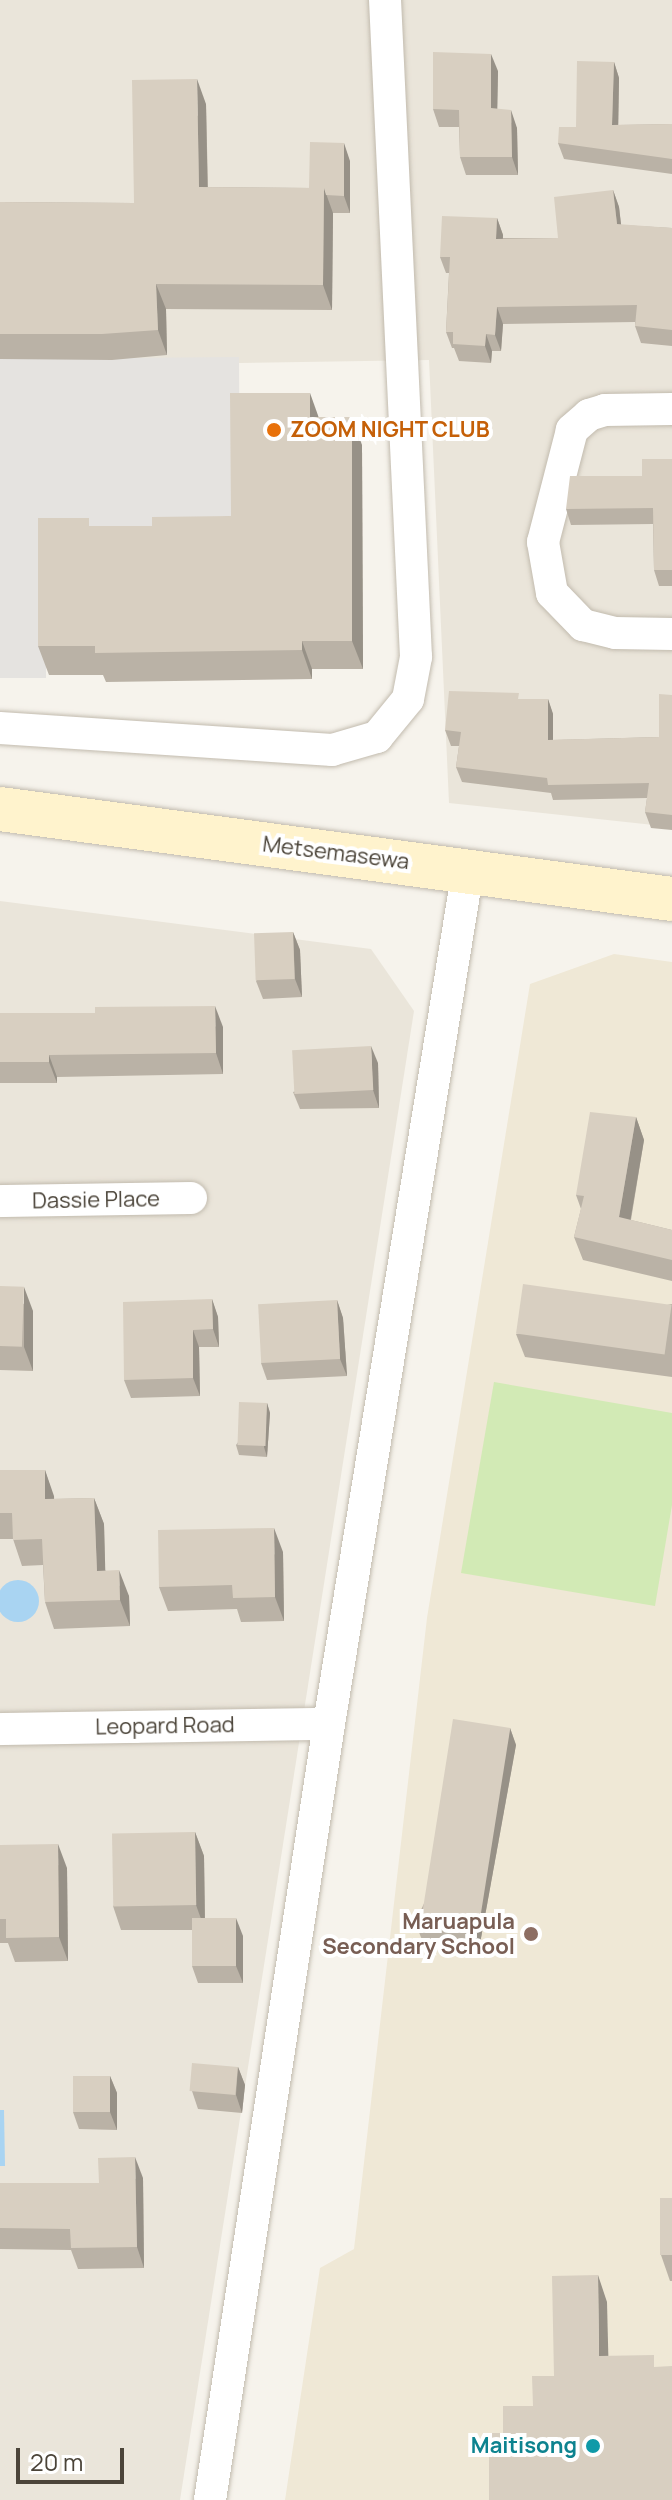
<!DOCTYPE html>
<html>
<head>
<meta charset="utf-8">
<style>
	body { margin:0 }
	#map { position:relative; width:672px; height:2500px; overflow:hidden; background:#f6f3ec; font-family:Manrope,sans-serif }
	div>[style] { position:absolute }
	.residential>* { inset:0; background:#eae5da }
	.education>* { inset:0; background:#efe8d6 }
	.green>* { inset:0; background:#d2eab5 }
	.parking>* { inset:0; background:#e5e3e0 }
	.water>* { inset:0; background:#a9d4f2 }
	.round { border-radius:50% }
	.roads { filter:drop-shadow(0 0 2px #c2bbae) drop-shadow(0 0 2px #c2bbae) }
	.street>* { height:32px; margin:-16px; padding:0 16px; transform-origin:16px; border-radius:16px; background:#fff }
	.secondary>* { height:44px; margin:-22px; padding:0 22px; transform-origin:22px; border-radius:22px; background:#fff3cd }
	.wall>* { inset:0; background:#bab2a6 }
	.shaded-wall>* { inset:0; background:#979187 }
	.building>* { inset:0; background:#d8cfc1; transform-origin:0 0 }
	.dots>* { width:22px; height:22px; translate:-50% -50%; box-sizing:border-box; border:4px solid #fff; border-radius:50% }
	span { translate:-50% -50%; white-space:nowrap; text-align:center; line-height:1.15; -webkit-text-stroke:8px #fff; paint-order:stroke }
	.food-label { font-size:22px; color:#c56008; font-weight:700 }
	.left { translate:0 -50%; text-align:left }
	.street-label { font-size:22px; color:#4b4439 }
	.education-label { font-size:22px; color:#785e54; font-weight:700 }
	.right { translate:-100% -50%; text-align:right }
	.culture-label { font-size:22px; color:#0d838f; font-weight:700 }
	.scale { position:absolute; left:16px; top:2448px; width:108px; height:36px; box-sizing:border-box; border:4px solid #4b4439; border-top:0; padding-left:10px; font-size:24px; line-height:28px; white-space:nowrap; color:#4b4439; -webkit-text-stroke:6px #fff; paint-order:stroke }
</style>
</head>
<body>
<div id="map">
	<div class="residential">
		<i style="clip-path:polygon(0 0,672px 0,672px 827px,449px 803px,429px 360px,0 367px)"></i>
		<i style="clip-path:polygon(0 901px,371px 949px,414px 1011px,180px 2500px,0 2500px)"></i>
	</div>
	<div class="education">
		<i style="clip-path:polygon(614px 954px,672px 962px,672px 2500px,285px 2500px,320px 2268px,354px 2249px,427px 1618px,530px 984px)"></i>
	</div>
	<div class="green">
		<i style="clip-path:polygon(494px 1382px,672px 1413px,672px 1505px,655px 1606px,461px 1573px)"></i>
	</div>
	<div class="parking">
		<i style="clip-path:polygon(239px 357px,240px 529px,46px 530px,46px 678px,0 678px,0 359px)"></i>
	</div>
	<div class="water">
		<i class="round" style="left:-3px;top:1580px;width:42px;height:42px"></i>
		<i style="clip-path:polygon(0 2110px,4px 2110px,5px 2166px,0 2166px)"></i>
	</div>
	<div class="roads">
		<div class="street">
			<i style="left:672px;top:409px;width:67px;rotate:179.1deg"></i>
			<i style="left:605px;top:410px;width:17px;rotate:163deg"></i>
			<i style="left:589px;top:415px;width:23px;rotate:139deg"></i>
			<i style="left:572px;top:430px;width:116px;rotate:104.5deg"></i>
			<i style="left:543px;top:542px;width:52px;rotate:80deg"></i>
			<i style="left:552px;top:593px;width:45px;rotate:45.9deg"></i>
			<i style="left:583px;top:625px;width:33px;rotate:14deg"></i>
			<i style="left:615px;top:633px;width:57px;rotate:1deg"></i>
			<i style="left:0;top:728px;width:333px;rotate:3.8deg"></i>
			<i style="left:332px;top:750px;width:47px;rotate:-16.1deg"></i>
			<i style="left:377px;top:737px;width:49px;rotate:-50.8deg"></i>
			<i style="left:408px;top:699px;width:43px;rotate:-79.2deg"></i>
			<i style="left:416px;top:657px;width:658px;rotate:-92.7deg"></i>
			<i style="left:0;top:1201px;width:191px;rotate:-0.9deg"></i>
			<i style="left:0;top:1729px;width:329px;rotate:-0.9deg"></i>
			<i style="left:210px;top:2500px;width:785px;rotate:-81.28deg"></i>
			<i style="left:329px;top:1724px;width:865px;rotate:-80.76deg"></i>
		</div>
		<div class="secondary">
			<i style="left:0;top:809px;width:678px;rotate:7.63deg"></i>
		</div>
	</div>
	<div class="wall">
		<i style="clip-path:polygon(614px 62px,619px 78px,618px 125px,672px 124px,672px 174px,564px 159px,558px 143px,576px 127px)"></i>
		<i style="clip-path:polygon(498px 71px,497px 109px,517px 128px,518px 175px,466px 175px,460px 157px,459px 127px,439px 127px,433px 109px)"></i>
		<i style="clip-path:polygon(206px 104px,208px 187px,309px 188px,350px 161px,350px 213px,333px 213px,332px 310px,166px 309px,167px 355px,112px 360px,0 359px,0 202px,134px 203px)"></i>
		<i style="clip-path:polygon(613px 190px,619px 207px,621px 225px,672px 228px,672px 346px,641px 343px,635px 326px,635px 322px,503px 324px,501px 351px,492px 351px,491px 363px,459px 361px,454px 348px,452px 348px,446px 332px,449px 273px,446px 273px,440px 257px,497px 218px,503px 235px,503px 238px,558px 238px)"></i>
		<i style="clip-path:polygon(319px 417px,362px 445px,363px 669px,312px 669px,312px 679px,106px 682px,103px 675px,49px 675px,38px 646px,91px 526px,152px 526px,231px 516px)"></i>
		<i style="clip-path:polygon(672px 459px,672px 586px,659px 586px,654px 570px,653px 524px,571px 525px,566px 509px,642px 476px)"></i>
		<i style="clip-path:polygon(672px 695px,672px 830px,651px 828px,645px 812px,647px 798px,553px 800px,551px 793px,462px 782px,456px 767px,459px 746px,451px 746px,445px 730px,521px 699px,548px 699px,553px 714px,553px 740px,659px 737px)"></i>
		<i style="clip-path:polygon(293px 932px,300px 950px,302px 997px,263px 999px,256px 981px)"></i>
		<i style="clip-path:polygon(0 1013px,223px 1027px,223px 1074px,57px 1077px,57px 1083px,0 1083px)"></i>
		<i style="clip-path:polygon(378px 1063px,379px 1108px,300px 1109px,293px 1092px)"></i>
		<i style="clip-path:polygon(636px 1117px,644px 1140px,631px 1220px,672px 1230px,672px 1281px,583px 1260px,574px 1237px,581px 1209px,576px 1195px)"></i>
		<i style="clip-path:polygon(0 1286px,33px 1311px,33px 1371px,0 1370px)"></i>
		<i style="clip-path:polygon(212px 1299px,218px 1317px,219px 1347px,199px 1347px,200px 1396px,131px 1398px,124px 1380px)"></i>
		<i style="clip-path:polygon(337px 1300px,343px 1318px,347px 1376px,267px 1380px,261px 1363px)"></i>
		<i style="clip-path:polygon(672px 1304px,672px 1377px,525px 1357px,516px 1334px)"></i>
		<i style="clip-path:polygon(267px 1403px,270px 1413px,267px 1457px,239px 1455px,236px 1445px)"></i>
		<i style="clip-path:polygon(0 1470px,45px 1470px,54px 1499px,94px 1498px,104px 1524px,105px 1570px,129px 1596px,130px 1626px,54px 1629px,45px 1602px,43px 1565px,22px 1566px,13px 1539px,0 1539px)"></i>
		<i style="clip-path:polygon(283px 1552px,284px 1621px,241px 1622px,237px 1609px,168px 1611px,159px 1587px)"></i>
		<i style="clip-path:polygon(510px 1728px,516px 1745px,479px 1949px,422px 1940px,415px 1922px)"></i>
		<i style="clip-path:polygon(195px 1832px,204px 1856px,205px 1918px,243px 1936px,243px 1983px,198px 1983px,192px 1966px,192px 1930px,121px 1930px,113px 1906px)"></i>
		<i style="clip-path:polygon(0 1845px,67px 1868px,68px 1961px,15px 1962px,8px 1943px,0 1943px)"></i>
		<i style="clip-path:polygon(238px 2067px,245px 2085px,242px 2113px,198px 2109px,192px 2091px)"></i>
		<i style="clip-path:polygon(110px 2076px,117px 2093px,117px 2130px,79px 2129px,73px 2112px)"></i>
		<i style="clip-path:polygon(143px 2178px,144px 2268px,78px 2269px,71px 2250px,0 2249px,0 2183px,99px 2183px)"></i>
		<i style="clip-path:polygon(672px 2198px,672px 2281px,670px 2281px,661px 2255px)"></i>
	</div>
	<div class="shaded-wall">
		<i style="clip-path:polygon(491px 54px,498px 71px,497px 125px,491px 108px)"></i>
		<i style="clip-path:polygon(614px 62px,619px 78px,618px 141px,612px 125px)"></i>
		<i style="clip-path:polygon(197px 79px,206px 104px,208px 212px,199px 187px)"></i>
		<i style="clip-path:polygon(511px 110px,517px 128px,518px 175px,512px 157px)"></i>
		<i style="clip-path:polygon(344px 143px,350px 161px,350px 213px,344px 196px)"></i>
		<i style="clip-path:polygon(324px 188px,333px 213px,332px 310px,323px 285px)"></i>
		<i style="clip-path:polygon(613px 190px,619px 207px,623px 241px,617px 224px)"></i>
		<i style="clip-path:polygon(497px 218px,503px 235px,502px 255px,496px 239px)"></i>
		<i style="clip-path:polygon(156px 284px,166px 309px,167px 355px,158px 330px)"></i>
		<i style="clip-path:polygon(497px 307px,503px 324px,501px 351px,495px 335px)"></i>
		<i style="clip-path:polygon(486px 334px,492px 351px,491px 363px,485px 346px)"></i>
		<i style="clip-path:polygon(310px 393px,320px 421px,310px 417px)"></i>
		<i style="clip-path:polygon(352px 417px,362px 445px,363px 669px,352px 641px)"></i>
		<i style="clip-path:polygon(302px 641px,312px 669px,312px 679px,302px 650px)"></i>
		<i style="clip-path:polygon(548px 699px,553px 714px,553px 755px,548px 740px)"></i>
		<i style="clip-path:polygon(293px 932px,300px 950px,302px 997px,295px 979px)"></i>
		<i style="clip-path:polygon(215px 1006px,223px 1027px,223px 1074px,216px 1053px)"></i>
		<i style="clip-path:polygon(371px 1046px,378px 1063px,379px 1108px,373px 1090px)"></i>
		<i style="clip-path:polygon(49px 1055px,57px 1077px,57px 1083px,49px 1062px)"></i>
		<i style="clip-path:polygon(636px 1117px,644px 1140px,627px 1240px,619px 1217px)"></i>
		<i style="clip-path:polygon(24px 1287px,33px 1311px,33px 1371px,24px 1347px)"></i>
		<i style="clip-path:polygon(212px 1299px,218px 1317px,219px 1347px,213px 1329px)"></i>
		<i style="clip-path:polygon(337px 1300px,343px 1318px,347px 1376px,340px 1359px)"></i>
		<i style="clip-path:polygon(193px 1330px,199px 1347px,200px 1396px,193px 1378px)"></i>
		<i style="clip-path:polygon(267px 1403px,270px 1413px,267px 1457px,264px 1447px)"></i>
		<i style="clip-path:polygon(45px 1470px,54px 1496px,55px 1525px,45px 1499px)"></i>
		<i style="clip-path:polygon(94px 1498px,104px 1524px,106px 1597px,97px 1571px)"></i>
		<i style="clip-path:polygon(274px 1528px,283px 1552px,284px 1621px,275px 1597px)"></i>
		<i style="clip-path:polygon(119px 1570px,129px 1596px,130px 1626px,120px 1600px)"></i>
		<i style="clip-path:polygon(510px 1728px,516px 1745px,479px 1949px,473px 1931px)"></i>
		<i style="clip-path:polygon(195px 1832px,204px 1856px,205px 1930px,196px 1905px)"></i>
		<i style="clip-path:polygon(58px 1844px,67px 1868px,68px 1961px,59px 1937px)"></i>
		<i style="clip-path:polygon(236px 1918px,243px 1936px,243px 1983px,236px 1966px)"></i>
		<i style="clip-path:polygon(238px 2067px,245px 2085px,242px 2113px,236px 2095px)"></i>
		<i style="clip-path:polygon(110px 2076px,117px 2093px,117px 2130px,110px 2112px)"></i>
		<i style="clip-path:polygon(135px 2157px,143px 2178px,144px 2268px,137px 2247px)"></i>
		<i style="clip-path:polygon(598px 2275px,607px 2302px,609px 2383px,599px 2356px)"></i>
	</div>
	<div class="building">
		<i style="clip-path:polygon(433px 52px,491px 54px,491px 108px,511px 110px,512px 157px,460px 157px,459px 110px,433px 109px)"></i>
		<i style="clip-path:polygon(577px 61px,614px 62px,612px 125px,672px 124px,672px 159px,558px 143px,559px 127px,576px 127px)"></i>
		<i style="clip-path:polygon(197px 79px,199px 187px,324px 188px,323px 285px,156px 284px,158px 330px,102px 334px,0 334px,0 202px,134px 203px,132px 80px)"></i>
		<i style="clip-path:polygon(310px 142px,344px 143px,344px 196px,326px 195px,324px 188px,309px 188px)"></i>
		<i style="clip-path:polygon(613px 190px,617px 224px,672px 228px,672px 330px,635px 326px,637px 305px,497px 307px,495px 335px,486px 334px,485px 346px,453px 344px,453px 332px,446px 332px,450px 257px,440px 257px,442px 216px,497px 218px,496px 239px,558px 238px,554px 197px)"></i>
		<i style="clip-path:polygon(230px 393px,310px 393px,310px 417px,352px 417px,352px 641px,302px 641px,302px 650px,95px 653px,95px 646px,38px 646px,38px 518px,89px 518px,89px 526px,152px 526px,152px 517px,231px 516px)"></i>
		<i style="clip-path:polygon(642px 459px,672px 459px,672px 570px,654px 570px,653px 508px,566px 509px,570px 476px,642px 476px)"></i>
		<i style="clip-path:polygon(449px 691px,519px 693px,518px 699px,548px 699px,548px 740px,659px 737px,659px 694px,672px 695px,672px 815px,645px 812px,649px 783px,548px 785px,547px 778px,456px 767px,461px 732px,445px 730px)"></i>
		<i style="left:293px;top:932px;width:47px;height:39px;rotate:88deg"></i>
		<i style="clip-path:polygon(215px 1006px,216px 1053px,49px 1055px,49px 1062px,0 1062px,0 1013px,95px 1013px,95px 1007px)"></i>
		<i style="left:371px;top:1046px;width:44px;height:79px;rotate:87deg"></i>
		<i style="clip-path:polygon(590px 1112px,636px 1117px,619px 1217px,672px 1230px,672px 1260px,574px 1237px,584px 1196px,576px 1195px)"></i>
		<i style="left:523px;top:1284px;width:150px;height:50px;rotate:8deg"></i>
		<i style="left:0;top:1286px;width:24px;height:60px;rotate:2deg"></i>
		<i style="clip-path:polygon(212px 1299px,213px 1329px,193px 1330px,193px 1378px,124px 1380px,123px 1302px)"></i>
		<i style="left:337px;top:1300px;width:59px;height:79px;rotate:87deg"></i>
		<i style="left:239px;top:1402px;width:28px;height:43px;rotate:2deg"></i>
		<i style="clip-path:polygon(0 1470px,45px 1470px,45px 1499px,94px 1498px,97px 1571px,119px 1570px,120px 1600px,45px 1602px,42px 1539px,13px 1540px,12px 1513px,0 1513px)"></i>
		<i style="clip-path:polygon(274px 1528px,275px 1597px,233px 1598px,232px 1585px,159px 1587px,158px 1530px)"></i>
		<i style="left:453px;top:1719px;width:58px;height:207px;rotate:9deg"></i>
		<i style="left:195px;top:1832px;width:73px;height:83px;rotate:89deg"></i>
		<i style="clip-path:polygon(58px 1844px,59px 1937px,6px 1938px,6px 1919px,0 1919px,0 1845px)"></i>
		<i style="left:192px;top:1918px;width:44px;height:48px"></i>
		<i style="left:192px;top:2063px;width:46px;height:28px;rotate:5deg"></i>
		<i style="left:73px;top:2076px;width:37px;height:36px"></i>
		<i style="clip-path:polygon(135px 2157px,137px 2247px,71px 2248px,70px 2229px,0 2228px,0 2183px,99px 2183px,98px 2158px)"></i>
		<i style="left:660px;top:2198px;width:12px;height:57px"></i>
		<i style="clip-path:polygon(598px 2275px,599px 2356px,654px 2355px,654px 2367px,672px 2366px,672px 2500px,489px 2500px,489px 2433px,503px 2433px,503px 2406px,533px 2406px,532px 2376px,554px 2376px,552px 2276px)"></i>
	</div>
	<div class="dots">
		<i style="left:274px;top:430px;background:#e8710a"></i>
		<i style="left:531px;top:1934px;background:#8d6e63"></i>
		<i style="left:593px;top:2446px;background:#0f9aa8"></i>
	</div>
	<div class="food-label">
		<span class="left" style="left:290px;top:430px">ZOOM NIGHT CLUB</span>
	</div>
	<div class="street-label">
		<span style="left:336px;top:853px;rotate:7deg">Metsemasewa</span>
		<span style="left:96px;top:1200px;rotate:-1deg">Dassie Place</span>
		<span style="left:165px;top:1726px;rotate:-1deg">Leopard Road</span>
	</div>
	<div class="education-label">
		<span class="right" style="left:515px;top:1934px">Maruapula<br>Secondary School</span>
	</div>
	<div class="culture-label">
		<span class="right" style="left:577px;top:2446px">Maitisong</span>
	</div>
	<div class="scale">20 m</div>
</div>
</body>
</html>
